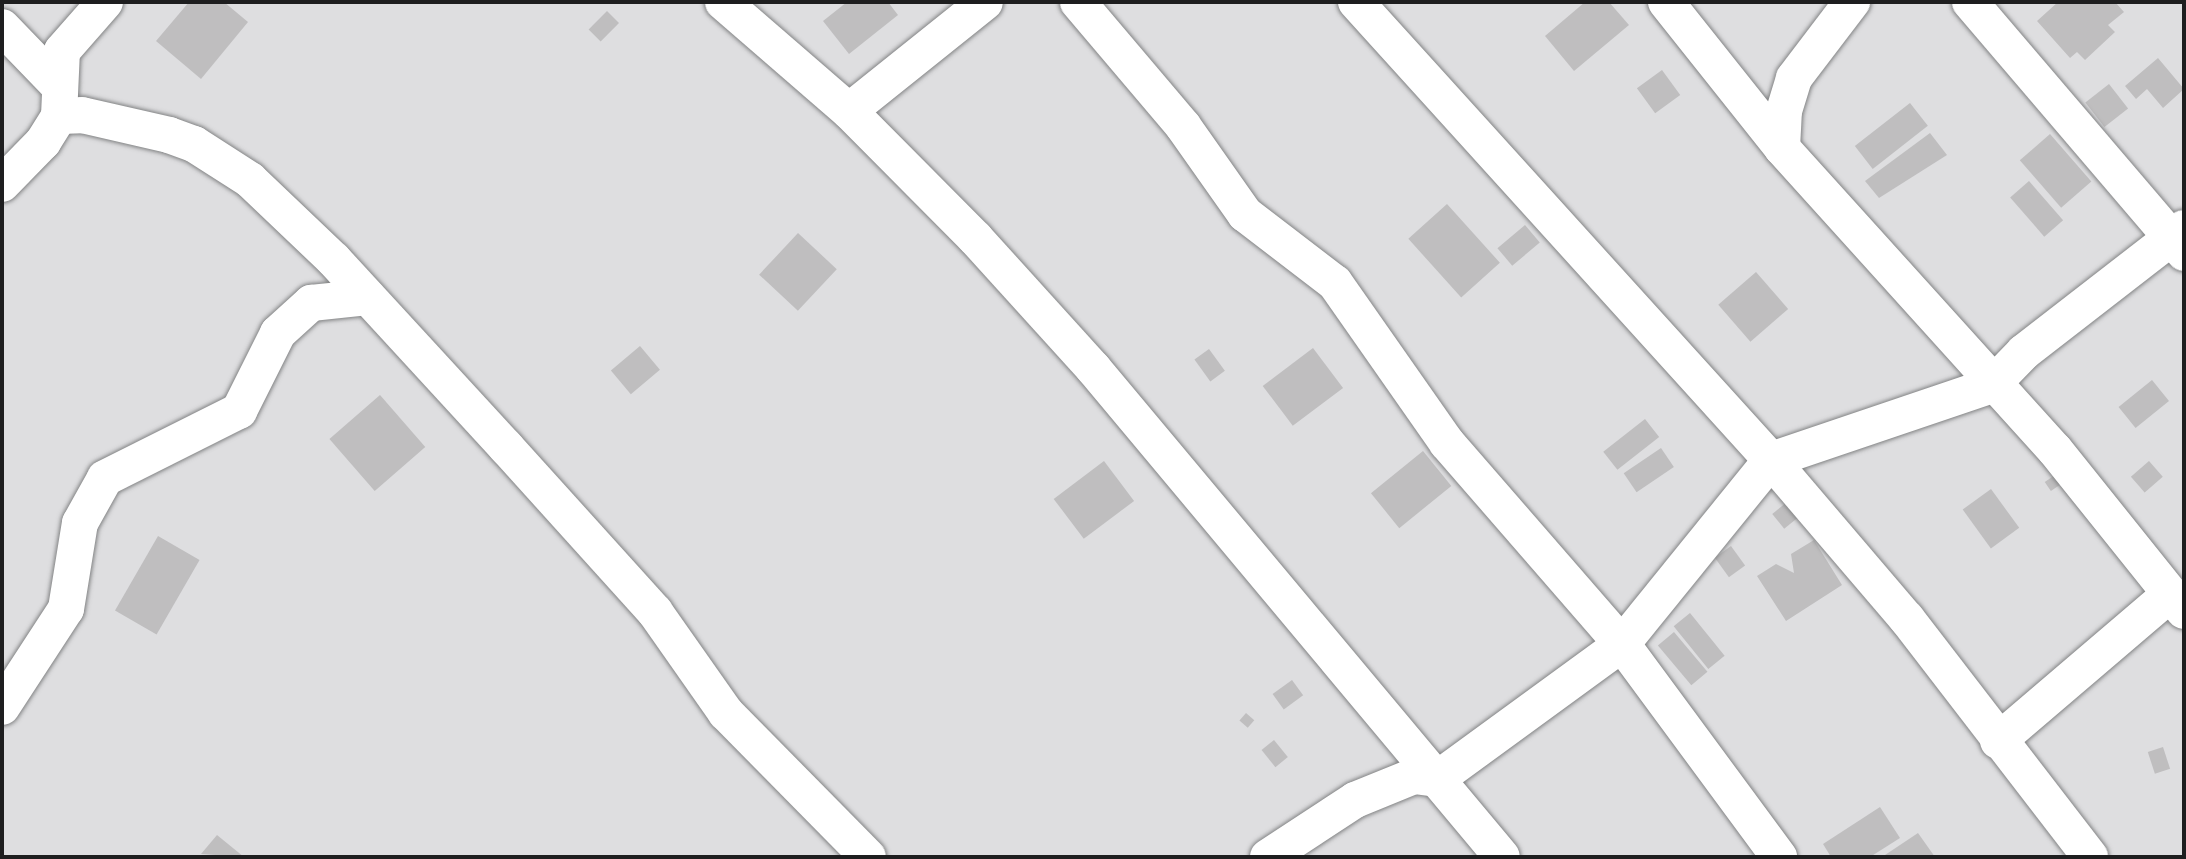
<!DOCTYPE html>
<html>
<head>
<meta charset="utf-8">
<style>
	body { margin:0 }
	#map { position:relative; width:2186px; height:859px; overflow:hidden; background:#dedee0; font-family:Barlow,sans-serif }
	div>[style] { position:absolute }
	.building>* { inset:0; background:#bfbebf; transform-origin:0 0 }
	.roads { filter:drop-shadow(0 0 2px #828384) drop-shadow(0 0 2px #828384) }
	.minor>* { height:36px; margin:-18px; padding:0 18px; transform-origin:18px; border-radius:18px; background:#fff }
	span { translate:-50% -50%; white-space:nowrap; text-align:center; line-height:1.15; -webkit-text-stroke:6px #fff; paint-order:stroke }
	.frame { position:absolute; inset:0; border:4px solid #1e1e1f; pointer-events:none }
</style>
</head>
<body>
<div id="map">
	<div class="building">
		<i style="clip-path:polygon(189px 2px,224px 2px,248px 22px,201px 79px,156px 41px)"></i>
		<i style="clip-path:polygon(847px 2px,888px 2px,898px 15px,849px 54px,823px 21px)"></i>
		<i style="clip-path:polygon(1585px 2px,1609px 2px,1629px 25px,1574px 71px,1545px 36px)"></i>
		<i style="clip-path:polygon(2058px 2px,2115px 2px,2124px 12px,2108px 25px,2115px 32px,2085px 60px,2077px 52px,2070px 58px,2037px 21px)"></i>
		<i style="left:607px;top:11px;width:17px;height:26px;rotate:45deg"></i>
		<i style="clip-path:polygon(2158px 58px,2184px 89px,2163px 108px,2147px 89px,2136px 99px,2125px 86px)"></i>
		<i style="left:1662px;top:70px;width:31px;height:31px;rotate:54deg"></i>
		<i style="left:2109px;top:84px;width:31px;height:30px;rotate:52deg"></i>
		<i style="left:1910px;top:103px;width:29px;height:70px;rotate:52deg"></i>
		<i style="clip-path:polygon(1930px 133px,1947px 155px,1879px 198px,1865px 181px)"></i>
		<i style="left:2050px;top:134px;width:63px;height:40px;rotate:49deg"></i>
		<i style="left:2029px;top:181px;width:52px;height:25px;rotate:49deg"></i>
		<i style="left:1447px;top:204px;width:79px;height:52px;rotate:48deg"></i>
		<i style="left:1525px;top:225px;width:23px;height:36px;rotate:50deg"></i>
		<i style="left:798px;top:233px;width:53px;height:57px;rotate:43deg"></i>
		<i style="left:1756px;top:272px;width:49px;height:50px;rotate:49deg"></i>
		<i style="left:640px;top:346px;width:31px;height:38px;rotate:50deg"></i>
		<i style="left:1313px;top:348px;width:50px;height:63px;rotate:53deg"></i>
		<i style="left:1209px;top:349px;width:27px;height:18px;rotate:54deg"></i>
		<i style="left:2152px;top:380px;width:27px;height:43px;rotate:51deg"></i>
		<i style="left:380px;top:395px;width:69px;height:67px;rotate:49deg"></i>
		<i style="left:1645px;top:419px;width:23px;height:53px;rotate:52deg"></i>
		<i style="left:1661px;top:448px;width:23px;height:45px;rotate:56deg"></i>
		<i style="left:1423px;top:451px;width:45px;height:67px;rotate:51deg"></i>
		<i style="left:1104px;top:461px;width:50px;height:63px;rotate:53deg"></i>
		<i style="left:2149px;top:461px;width:21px;height:24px;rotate:49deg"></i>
		<i style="left:2058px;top:473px;width:11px;height:16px;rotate:56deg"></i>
		<i style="left:1991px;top:489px;width:48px;height:35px;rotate:54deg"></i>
		<i style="left:1787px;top:502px;width:19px;height:19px;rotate:51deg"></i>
		<i style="left:158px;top:536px;width:48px;height:86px;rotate:30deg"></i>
		<i style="clip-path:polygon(1814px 540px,1842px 585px,1786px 621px,1757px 576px,1776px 564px,1794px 573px,1791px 554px)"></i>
		<i style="left:1731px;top:546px;width:24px;height:20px;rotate:54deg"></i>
		<i style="left:1690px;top:613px;width:55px;height:21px;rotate:51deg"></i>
		<i style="left:1674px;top:632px;width:52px;height:21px;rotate:50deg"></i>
		<i style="left:1292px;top:680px;width:19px;height:24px;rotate:54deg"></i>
		<i style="left:1246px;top:713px;width:11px;height:10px;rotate:41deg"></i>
		<i style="left:1274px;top:740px;width:22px;height:16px;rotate:51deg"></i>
		<i style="left:2163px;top:747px;width:23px;height:16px;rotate:72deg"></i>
		<i style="clip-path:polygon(1880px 807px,1900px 838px,1870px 857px,1831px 857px,1823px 844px)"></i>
		<i style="clip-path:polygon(1918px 833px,1935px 857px,1882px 857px)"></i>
		<i style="clip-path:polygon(217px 835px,244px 857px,201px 854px)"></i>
	</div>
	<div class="roads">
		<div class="minor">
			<i style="left:723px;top:2px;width:167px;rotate:40.9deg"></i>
			<i style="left:849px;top:111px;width:180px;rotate:45.2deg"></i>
			<i style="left:976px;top:239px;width:174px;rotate:47.8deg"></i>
			<i style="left:1093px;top:368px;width:637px;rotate:50.09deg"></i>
			<i style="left:1078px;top:2px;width:162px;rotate:49.7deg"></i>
			<i style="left:1183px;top:126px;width:108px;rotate:54.8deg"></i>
			<i style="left:1245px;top:214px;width:113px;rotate:37.5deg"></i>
			<i style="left:1335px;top:283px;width:195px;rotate:55deg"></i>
			<i style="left:1447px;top:443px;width:267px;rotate:49deg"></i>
			<i style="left:1622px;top:644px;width:265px;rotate:53.6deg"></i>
			<i style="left:1356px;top:2px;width:618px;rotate:47.82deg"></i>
			<i style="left:1771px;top:460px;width:209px;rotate:49.5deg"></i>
			<i style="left:1907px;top:619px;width:300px;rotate:52.4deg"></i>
			<i style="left:1666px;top:2px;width:186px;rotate:51.5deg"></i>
			<i style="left:1782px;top:148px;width:407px;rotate:47.9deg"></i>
			<i style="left:2055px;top:450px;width:206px;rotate:51.3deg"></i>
			<i style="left:1970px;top:2px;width:330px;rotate:49.5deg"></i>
			<i style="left:2px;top:27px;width:82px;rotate:46deg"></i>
			<i style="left:849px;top:111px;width:174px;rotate:-38.7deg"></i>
			<i style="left:59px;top:116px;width:23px;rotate:-2deg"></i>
			<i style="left:82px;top:115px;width:89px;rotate:12.9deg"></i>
			<i style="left:169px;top:135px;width:27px;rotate:20deg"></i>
			<i style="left:194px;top:144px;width:67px;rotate:32.7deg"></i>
			<i style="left:250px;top:180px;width:116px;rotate:43.6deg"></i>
			<i style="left:334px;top:260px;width:254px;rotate:47.4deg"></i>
			<i style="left:506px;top:447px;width:222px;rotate:47.9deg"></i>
			<i style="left:655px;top:612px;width:123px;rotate:54.9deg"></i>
			<i style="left:726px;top:713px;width:202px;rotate:45.4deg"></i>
			<i style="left:1782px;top:148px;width:37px;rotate:-87deg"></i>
			<i style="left:1784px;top:111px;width:34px;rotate:-73deg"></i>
			<i style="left:1794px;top:78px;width:96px;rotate:-52.7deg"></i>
			<i style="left:2px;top:184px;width:59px;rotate:-45.7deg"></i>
			<i style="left:43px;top:142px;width:31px;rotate:-58deg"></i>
			<i style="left:59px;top:116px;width:65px;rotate:-87.4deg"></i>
			<i style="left:62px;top:51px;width:65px;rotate:-48.7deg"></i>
			<i style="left:2px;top:707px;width:117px;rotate:-56.9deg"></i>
			<i style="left:66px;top:609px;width:87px;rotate:-80.8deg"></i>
			<i style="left:80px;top:523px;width:51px;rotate:-60.9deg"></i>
			<i style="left:105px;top:478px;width:150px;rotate:-26.6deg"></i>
			<i style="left:239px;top:411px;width:87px;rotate:-63.4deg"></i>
			<i style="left:278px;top:333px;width:45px;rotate:-42.3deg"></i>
			<i style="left:311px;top:303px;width:57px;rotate:-6deg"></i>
			<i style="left:1998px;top:741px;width:226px;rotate:-40.5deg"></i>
			<i style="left:1268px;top:857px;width:104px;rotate:-33.2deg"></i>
			<i style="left:1355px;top:800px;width:64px;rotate:-22.1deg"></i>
			<i style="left:1414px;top:776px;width:23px;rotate:7deg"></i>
			<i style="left:1437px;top:779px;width:229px;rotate:-36.1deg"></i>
			<i style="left:1622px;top:644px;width:237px;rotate:-51deg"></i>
			<i style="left:1771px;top:460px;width:233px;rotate:-18.7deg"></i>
			<i style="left:1992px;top:385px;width:46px;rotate:-45.9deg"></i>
			<i style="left:2024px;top:352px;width:202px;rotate:-37.8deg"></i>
		</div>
	</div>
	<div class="frame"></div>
</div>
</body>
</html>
